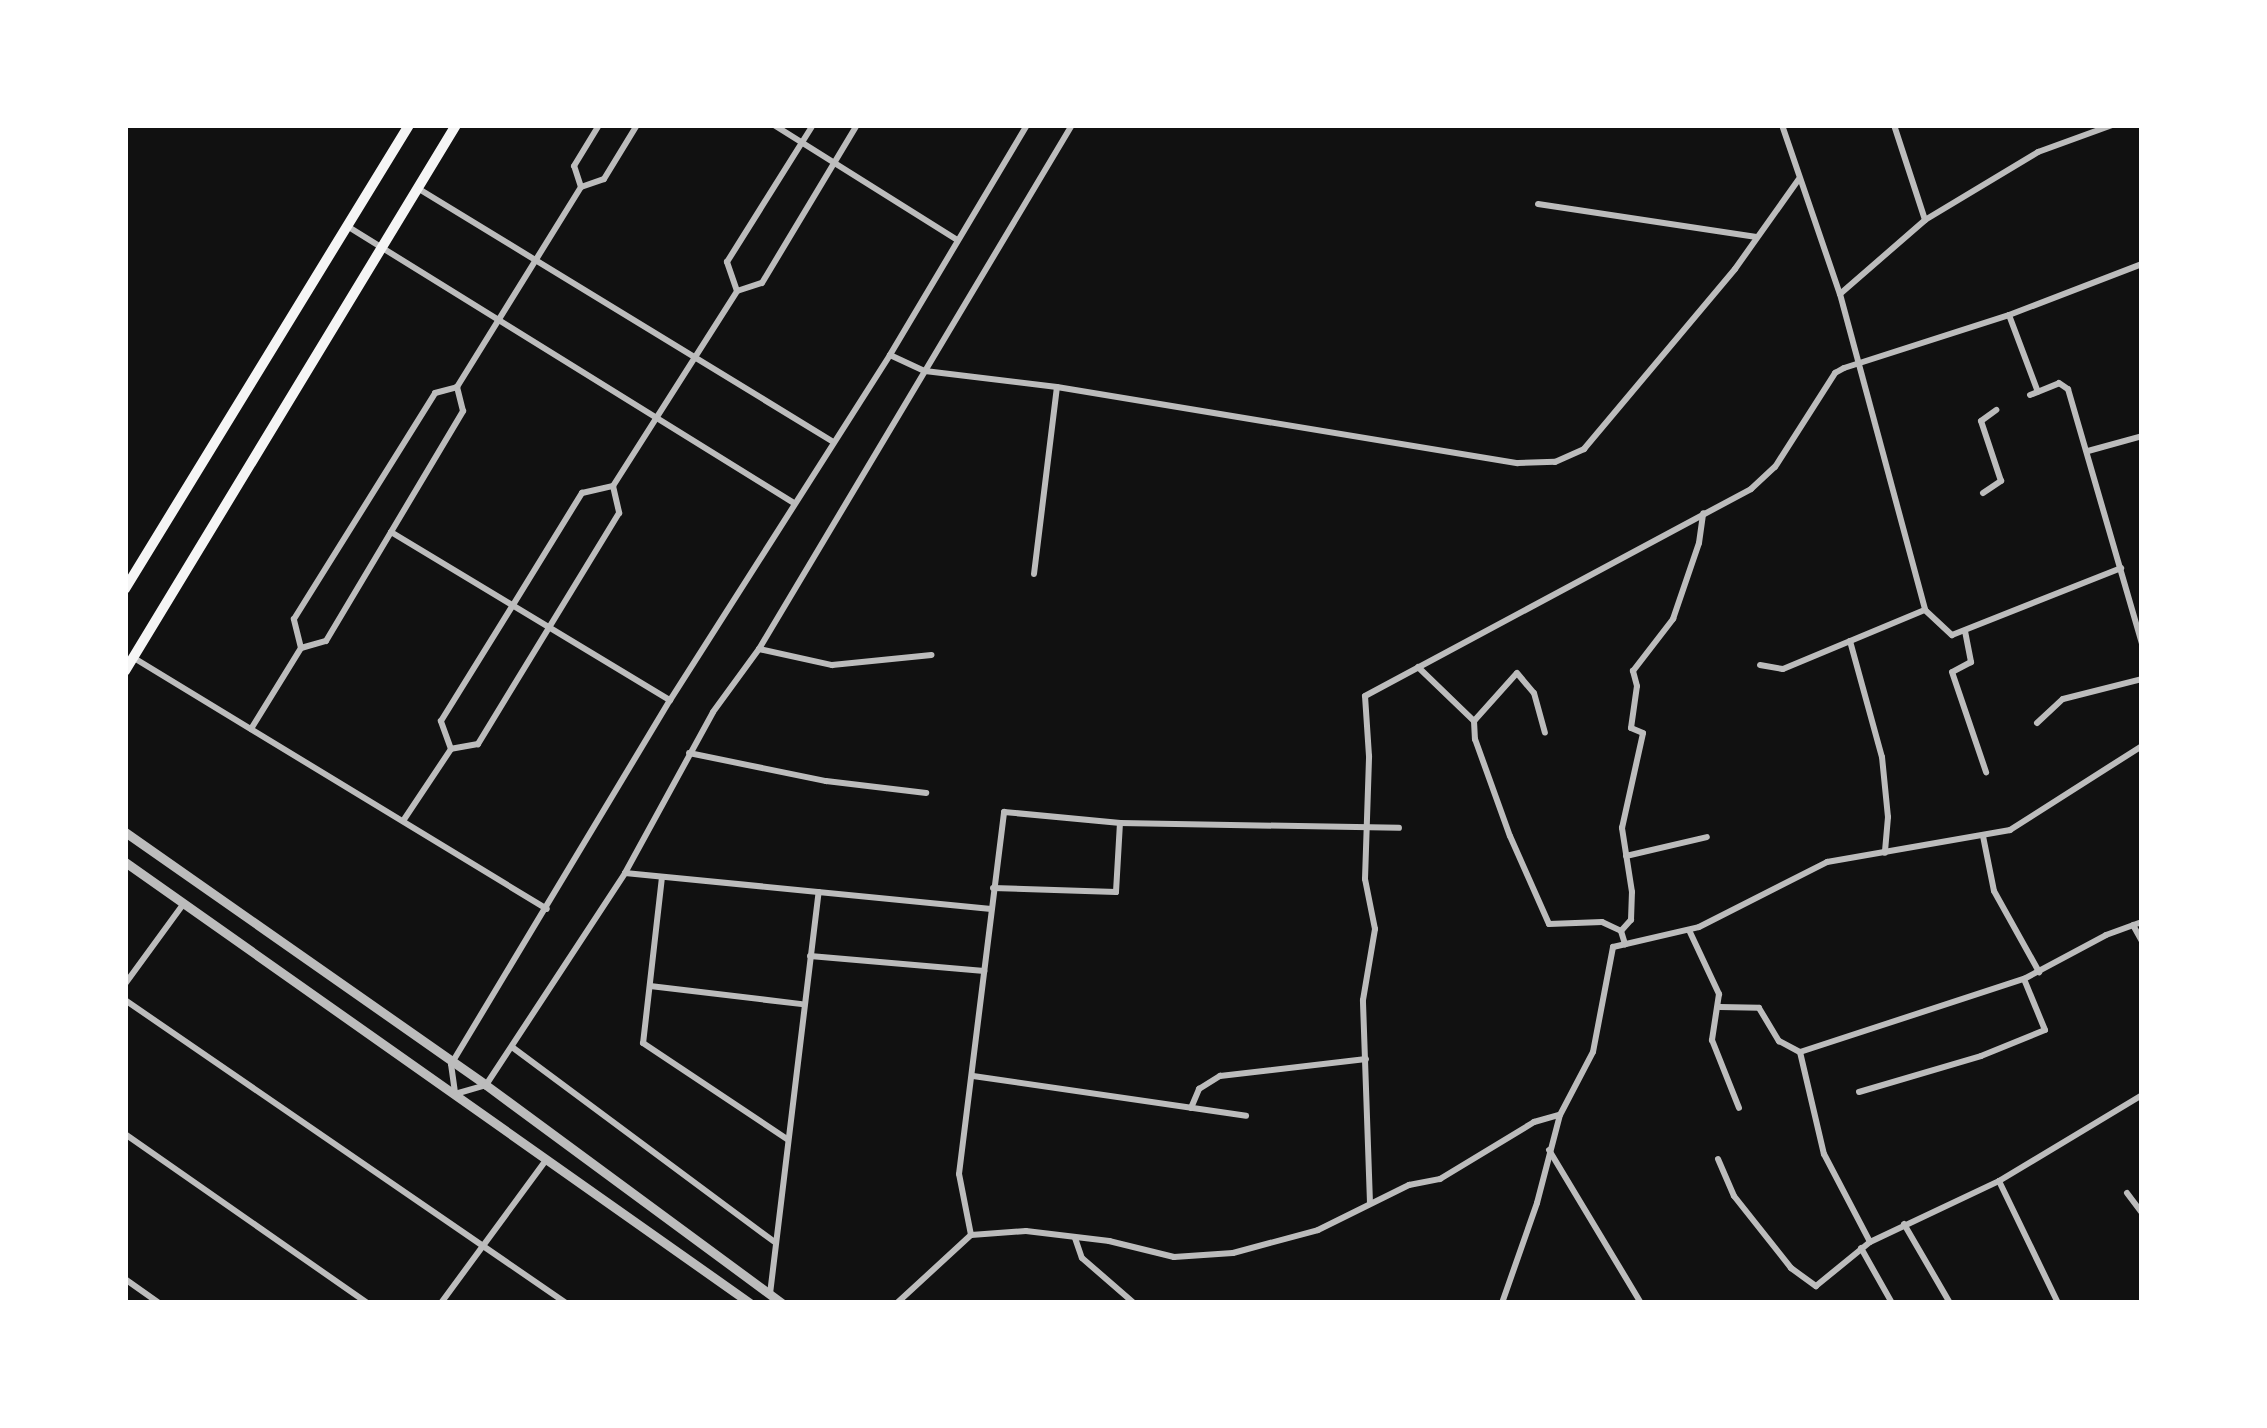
<!DOCTYPE html>
<html>
<head>
<meta charset="utf-8">
<style>
	body { margin:0 }
	#map { position:relative; width:2267px; height:1428px; overflow:hidden; background:#111; font-family:"DM Sans",sans-serif }
	div>[style] { position:absolute }
	.minor>* { height:6px; margin:-3px; padding:0 3px; transform-origin:3px; border-radius:3px; background:#bcbcbc }
	.tertiary>* { height:9px; margin:-4.5px; padding:0 4.5px; transform-origin:4.5px; border-radius:4.5px; background:#bcbcbc }
	.secondary>* { height:10px; margin:-5px; padding:0 5px; transform-origin:5px; border-radius:5px; background:#f5f5f5 }
	span { translate:-50% -50%; white-space:nowrap; text-align:center; line-height:1.15; -webkit-text-stroke:10px #fff; paint-order:stroke }
	.frame { position:absolute; inset:0; border:128px solid #fff; pointer-events:none }
</style>
</head>
<body>
<div id="map">
	<div class="minor">
		<i style="left:774px;top:125px;width:215px;rotate:32.1deg"></i>
		<i style="left:1027px;top:125px;width:268px;rotate:120.8deg"></i>
		<i style="left:890px;top:355px;width:409px;rotate:122.5deg"></i>
		<i style="left:670px;top:700px;width:425px;rotate:121deg"></i>
		<i style="left:451px;top:1064px;width:30px;rotate:82deg"></i>
		<i style="left:455px;top:1094px;width:32px;rotate:-16deg"></i>
		<i style="left:486px;top:1085px;width:254px;rotate:-56.7deg"></i>
		<i style="left:625px;top:873px;width:183px;rotate:-61.3deg"></i>
		<i style="left:713px;top:712px;width:78px;rotate:-53.9deg"></i>
		<i style="left:759px;top:649px;width:610px;rotate:-59.15deg"></i>
		<i style="left:1782px;top:125px;width:179px;rotate:71.1deg"></i>
		<i style="left:1840px;top:294px;width:327px;rotate:74.9deg"></i>
		<i style="left:1925px;top:610px;width:37px;rotate:43deg"></i>
		<i style="left:1952px;top:635px;width:182px;rotate:-21.6deg"></i>
		<i style="left:1894px;top:125px;width:100px;rotate:71.9deg"></i>
		<i style="left:581px;top:187px;width:22px;rotate:-108deg"></i>
		<i style="left:574px;top:166px;width:48px;rotate:-58.6deg"></i>
		<i style="left:419px;top:189px;width:485px;rotate:31.4deg"></i>
		<i style="left:1538px;top:204px;width:221px;rotate:8.6deg"></i>
		<i style="left:347px;top:226px;width:526px;rotate:31.79deg"></i>
		<i style="left:737px;top:291px;width:31px;rotate:-109deg"></i>
		<i style="left:727px;top:262px;width:162px;rotate:-57.9deg"></i>
		<i style="left:1840px;top:294px;width:113px;rotate:-41deg"></i>
		<i style="left:1925px;top:220px;width:132px;rotate:-31deg"></i>
		<i style="left:2038px;top:152px;width:79px;rotate:-20deg"></i>
		<i style="left:2009px;top:315px;width:82px;rotate:69.4deg"></i>
		<i style="left:890px;top:355px;width:38px;rotate:25deg"></i>
		<i style="left:925px;top:371px;width:133px;rotate:6.9deg"></i>
		<i style="left:1057px;top:387px;width:467px;rotate:9.4deg"></i>
		<i style="left:1518px;top:463px;width:37px;rotate:-2deg"></i>
		<i style="left:1555px;top:462px;width:32px;rotate:-24deg"></i>
		<i style="left:1584px;top:449px;width:235px;rotate:-50deg"></i>
		<i style="left:1735px;top:269px;width:110px;rotate:-54.6deg"></i>
		<i style="left:2030px;top:395px;width:31px;rotate:-22deg"></i>
		<i style="left:2059px;top:383px;width:11px;rotate:34deg"></i>
		<i style="left:2068px;top:389px;width:265px;rotate:73.8deg"></i>
		<i style="left:2088px;top:451px;width:56px;rotate:-15.5deg"></i>
		<i style="left:613px;top:486px;width:28px;rotate:77deg"></i>
		<i style="left:619px;top:513px;width:271px;rotate:121.4deg"></i>
		<i style="left:478px;top:744px;width:27px;rotate:170deg"></i>
		<i style="left:451px;top:749px;width:30px;rotate:-110deg"></i>
		<i style="left:441px;top:721px;width:137px;rotate:-58.2deg"></i>
		<i style="left:513px;top:605px;width:132px;rotate:-58.4deg"></i>
		<i style="left:582px;top:493px;width:32px;rotate:-13deg"></i>
		<i style="left:613px;top:486px;width:231px;rotate:-57.5deg"></i>
		<i style="left:737px;top:291px;width:26px;rotate:-18deg"></i>
		<i style="left:762px;top:283px;width:184px;rotate:-59deg"></i>
		<i style="left:1983px;top:493px;width:22px;rotate:-34deg"></i>
		<i style="left:2001px;top:481px;width:63px;rotate:-108.4deg"></i>
		<i style="left:1981px;top:421px;width:19px;rotate:-36deg"></i>
		<i style="left:391px;top:532px;width:326px;rotate:31.1deg"></i>
		<i style="left:1034px;top:574px;width:188px;rotate:-83deg"></i>
		<i style="left:1965px;top:631px;width:32px;rotate:79deg"></i>
		<i style="left:1971px;top:662px;width:21px;rotate:152deg"></i>
		<i style="left:1952px;top:672px;width:106px;rotate:71.2deg"></i>
		<i style="left:1850px;top:641px;width:120px;rotate:74.6deg"></i>
		<i style="left:1882px;top:757px;width:60px;rotate:84.3deg"></i>
		<i style="left:1888px;top:817px;width:36px;rotate:95deg"></i>
		<i style="left:301px;top:648px;width:26px;rotate:-16deg"></i>
		<i style="left:326px;top:641px;width:127px;rotate:-59.2deg"></i>
		<i style="left:391px;top:532px;width:141px;rotate:-59.2deg"></i>
		<i style="left:463px;top:411px;width:25px;rotate:-104deg"></i>
		<i style="left:759px;top:649px;width:75px;rotate:12.4deg"></i>
		<i style="left:832px;top:665px;width:100px;rotate:-5.8deg"></i>
		<i style="left:134px;top:658px;width:483px;rotate:31.3deg"></i>
		<i style="left:1760px;top:665px;width:23px;rotate:10deg"></i>
		<i style="left:1783px;top:669px;width:154px;rotate:-22.6deg"></i>
		<i style="left:1418px;top:667px;width:78px;rotate:44deg"></i>
		<i style="left:1474px;top:721px;width:18px;rotate:87deg"></i>
		<i style="left:1475px;top:739px;width:103px;rotate:70.2deg"></i>
		<i style="left:1510px;top:836px;width:96px;rotate:66.1deg"></i>
		<i style="left:1549px;top:924px;width:53px;rotate:-2.2deg"></i>
		<i style="left:1602px;top:922px;width:21px;rotate:25deg"></i>
		<i style="left:1621px;top:931px;width:14px;rotate:73deg"></i>
		<i style="left:1474px;top:721px;width:64px;rotate:-48.1deg"></i>
		<i style="left:1517px;top:673px;width:26px;rotate:50deg"></i>
		<i style="left:1534px;top:693px;width:41px;rotate:74.6deg"></i>
		<i style="left:2037px;top:723px;width:35px;rotate:-43deg"></i>
		<i style="left:2063px;top:699px;width:81px;rotate:-14.2deg"></i>
		<i style="left:251px;top:729px;width:95px;rotate:-58.3deg"></i>
		<i style="left:301px;top:648px;width:30px;rotate:-104deg"></i>
		<i style="left:294px;top:619px;width:266px;rotate:-58deg"></i>
		<i style="left:435px;top:393px;width:23px;rotate:-15deg"></i>
		<i style="left:457px;top:387px;width:235px;rotate:-58.2deg"></i>
		<i style="left:581px;top:187px;width:24px;rotate:-19deg"></i>
		<i style="left:604px;top:179px;width:63px;rotate:-58.6deg"></i>
		<i style="left:689px;top:753px;width:140px;rotate:11.6deg"></i>
		<i style="left:826px;top:781px;width:101px;rotate:6.8deg"></i>
		<i style="left:403px;top:821px;width:87px;rotate:-56.3deg"></i>
		<i style="left:1983px;top:836px;width:56px;rotate:78.7deg"></i>
		<i style="left:1994px;top:891px;width:93px;rotate:60.9deg"></i>
		<i style="left:1626px;top:856px;width:83px;rotate:-13.2deg"></i>
		<i style="left:625px;top:873px;width:368px;rotate:5.6deg"></i>
		<i style="left:662px;top:877px;width:167px;rotate:96.5deg"></i>
		<i style="left:643px;top:1043px;width:173px;rotate:33.7deg"></i>
		<i style="left:993px;top:888px;width:123px;rotate:1.9deg"></i>
		<i style="left:1116px;top:892px;width:69px;rotate:-86.7deg"></i>
		<i style="left:2133px;top:925px;width:18px;rotate:61deg"></i>
		<i style="left:1689px;top:930px;width:71px;rotate:64.9deg"></i>
		<i style="left:1719px;top:994px;width:47px;rotate:98.7deg"></i>
		<i style="left:1712px;top:1040px;width:73px;rotate:68.3deg"></i>
		<i style="left:1621px;top:931px;width:15px;rotate:-48deg"></i>
		<i style="left:1631px;top:920px;width:28px;rotate:-88deg"></i>
		<i style="left:1632px;top:892px;width:65px;rotate:-98.9deg"></i>
		<i style="left:1622px;top:828px;width:97px;rotate:-77.5deg"></i>
		<i style="left:1643px;top:733px;width:13px;rotate:-157deg"></i>
		<i style="left:1631px;top:728px;width:42px;rotate:-81.9deg"></i>
		<i style="left:1637px;top:686px;width:16px;rotate:-105deg"></i>
		<i style="left:1633px;top:671px;width:66px;rotate:-52.4deg"></i>
		<i style="left:1673px;top:619px;width:80px;rotate:-71.1deg"></i>
		<i style="left:1699px;top:543px;width:30px;rotate:-82deg"></i>
		<i style="left:810px;top:956px;width:175px;rotate:4.9deg"></i>
		<i style="left:125px;top:984px;width:100px;rotate:-53.9deg"></i>
		<i style="left:650px;top:986px;width:153px;rotate:6.8deg"></i>
		<i style="left:125px;top:1000px;width:535px;rotate:34.49deg"></i>
		<i style="left:1720px;top:1007px;width:39px;rotate:1deg"></i>
		<i style="left:1759px;top:1008px;width:39px;rotate:59deg"></i>
		<i style="left:1779px;top:1041px;width:24px;rotate:28deg"></i>
		<i style="left:1800px;top:1052px;width:236px;rotate:-18.1deg"></i>
		<i style="left:2024px;top:979px;width:93px;rotate:-28.2deg"></i>
		<i style="left:2106px;top:935px;width:38px;rotate:-20deg"></i>
		<i style="left:512px;top:1047px;width:327px;rotate:36.6deg"></i>
		<i style="left:1800px;top:1052px;width:105px;rotate:76.8deg"></i>
		<i style="left:1824px;top:1154px;width:99px;rotate:62.4deg"></i>
		<i style="left:973px;top:1076px;width:276px;rotate:8.3deg"></i>
		<i style="left:1859px;top:1092px;width:127px;rotate:-16.4deg"></i>
		<i style="left:1981px;top:1056px;width:69px;rotate:-22.1deg"></i>
		<i style="left:2045px;top:1030px;width:55px;rotate:-112.4deg"></i>
		<i style="left:1191px;top:1108px;width:21px;rotate:-67deg"></i>
		<i style="left:1199px;top:1089px;width:25px;rotate:-32deg"></i>
		<i style="left:1220px;top:1076px;width:147px;rotate:-6.6deg"></i>
		<i style="left:125px;top:1134px;width:295px;rotate:34.9deg"></i>
		<i style="left:1549px;top:1150px;width:179px;rotate:59deg"></i>
		<i style="left:1718px;top:1159px;width:40px;rotate:66.6deg"></i>
		<i style="left:1734px;top:1196px;width:92px;rotate:51.6deg"></i>
		<i style="left:1791px;top:1268px;width:31px;rotate:36deg"></i>
		<i style="left:1816px;top:1286px;width:70px;rotate:-39.2deg"></i>
		<i style="left:1870px;top:1242px;width:143px;rotate:-25.3deg"></i>
		<i style="left:1999px;top:1181px;width:167px;rotate:-31deg"></i>
		<i style="left:1999px;top:1181px;width:136px;rotate:64.2deg"></i>
		<i style="left:2127px;top:1193px;width:25px;rotate:53deg"></i>
		<i style="left:1370px;top:1203px;width:203px;rotate:-92deg"></i>
		<i style="left:1363px;top:1000px;width:72px;rotate:-80.4deg"></i>
		<i style="left:1375px;top:929px;width:51px;rotate:-101.3deg"></i>
		<i style="left:1365px;top:879px;width:123px;rotate:-88.1deg"></i>
		<i style="left:1369px;top:756px;width:60px;rotate:-93.8deg"></i>
		<i style="left:1365px;top:696px;width:438px;rotate:-28.2deg"></i>
		<i style="left:1751px;top:489px;width:33px;rotate:-43deg"></i>
		<i style="left:1775px;top:467px;width:112px;rotate:-57.4deg"></i>
		<i style="left:1835px;top:373px;width:10px;rotate:-29deg"></i>
		<i style="left:1844px;top:368px;width:173px;rotate:-17.8deg"></i>
		<i style="left:2009px;top:315px;width:142px;rotate:-21deg"></i>
		<i style="left:1904px;top:1224px;width:91px;rotate:59.8deg"></i>
		<i style="left:971px;top:1235px;width:62px;rotate:-101.1deg"></i>
		<i style="left:959px;top:1174px;width:365px;rotate:-82.9deg"></i>
		<i style="left:1004px;top:812px;width:117px;rotate:5.4deg"></i>
		<i style="left:1120px;top:823px;width:279px;rotate:1deg"></i>
		<i style="left:1075px;top:1238px;width:21px;rotate:71deg"></i>
		<i style="left:1082px;top:1258px;width:69px;rotate:40.9deg"></i>
		<i style="left:1861px;top:1248px;width:63px;rotate:60.6deg"></i>
		<i style="left:125px;top:1279px;width:42px;rotate:35.2deg"></i>
		<i style="left:770px;top:1294px;width:405px;rotate:-83.1deg"></i>
		<i style="left:441px;top:1303px;width:177px;rotate:-53.7deg"></i>
		<i style="left:897px;top:1303px;width:100px;rotate:-42.6deg"></i>
		<i style="left:971px;top:1235px;width:55px;rotate:-4.2deg"></i>
		<i style="left:1026px;top:1231px;width:84px;rotate:6.9deg"></i>
		<i style="left:1109px;top:1241px;width:67px;rotate:13.8deg"></i>
		<i style="left:1174px;top:1257px;width:59px;rotate:-3.9deg"></i>
		<i style="left:1233px;top:1253px;width:88px;rotate:-15.1deg"></i>
		<i style="left:1318px;top:1230px;width:102px;rotate:-26.3deg"></i>
		<i style="left:1409px;top:1185px;width:32px;rotate:-11deg"></i>
		<i style="left:1440px;top:1179px;width:110px;rotate:-31.2deg"></i>
		<i style="left:1534px;top:1122px;width:26px;rotate:-16deg"></i>
		<i style="left:1502px;top:1303px;width:106px;rotate:-70.7deg"></i>
		<i style="left:1537px;top:1203px;width:91px;rotate:-75.4deg"></i>
		<i style="left:1560px;top:1115px;width:71px;rotate:-62.4deg"></i>
		<i style="left:1593px;top:1052px;width:107px;rotate:-79.2deg"></i>
		<i style="left:1613px;top:947px;width:88px;rotate:-13.1deg"></i>
		<i style="left:1699px;top:927px;width:144px;rotate:-26.9deg"></i>
		<i style="left:1827px;top:862px;width:186px;rotate:-9.9deg"></i>
		<i style="left:2010px;top:830px;width:156px;rotate:-32.5deg"></i>
	</div>
	<div class="tertiary">
		<i style="left:125px;top:832px;width:441px;rotate:35deg"></i>
		<i style="left:486px;top:1085px;width:368px;rotate:36.4deg"></i>
		<i style="left:125px;top:862px;width:765px;rotate:35.21deg"></i>
	</div>
	<div class="secondary">
		<i style="left:125px;top:589px;width:544px;rotate:-58.53deg"></i>
		<i style="left:125px;top:671px;width:638px;rotate:-58.77deg"></i>
	</div>
	<div class="frame"></div>
</div>
</body>
</html>
